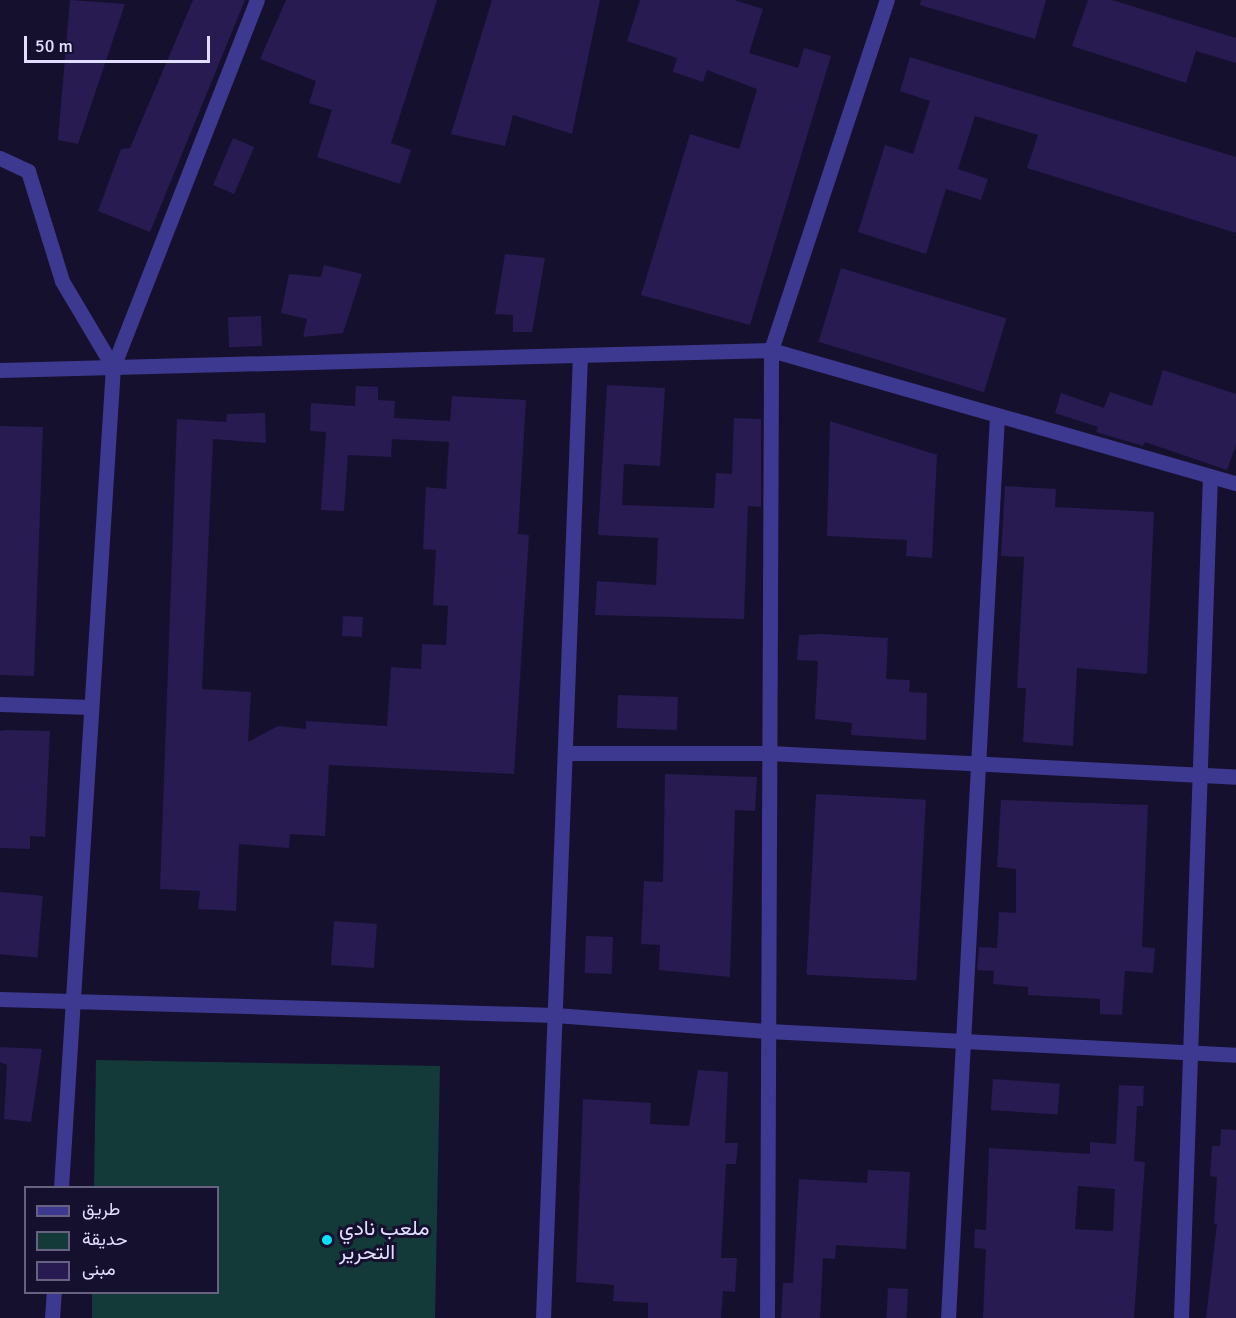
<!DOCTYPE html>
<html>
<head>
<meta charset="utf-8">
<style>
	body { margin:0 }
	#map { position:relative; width:1236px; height:1318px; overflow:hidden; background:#16102f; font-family:Signika,Vazirmatn,sans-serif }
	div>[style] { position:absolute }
	.green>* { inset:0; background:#133939 }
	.building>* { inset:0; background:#271b51; transform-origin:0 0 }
	.minor>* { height:15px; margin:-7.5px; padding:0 7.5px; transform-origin:7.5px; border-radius:7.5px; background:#3e3990 }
	.dots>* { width:16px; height:16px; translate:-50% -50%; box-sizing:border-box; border:3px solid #16102f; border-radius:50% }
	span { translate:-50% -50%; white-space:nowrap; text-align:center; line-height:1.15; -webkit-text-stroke:6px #16102f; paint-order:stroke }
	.poi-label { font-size:21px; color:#e2deff }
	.left { translate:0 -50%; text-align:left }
	.legend { position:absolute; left:24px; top:1186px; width:195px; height:108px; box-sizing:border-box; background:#16102f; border:2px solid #686282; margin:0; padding:8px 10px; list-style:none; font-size:18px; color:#e2deff }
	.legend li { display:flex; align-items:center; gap:12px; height:30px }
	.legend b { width:30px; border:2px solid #686282 }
	.scale { position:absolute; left:24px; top:36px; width:186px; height:27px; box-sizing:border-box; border:3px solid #e2deff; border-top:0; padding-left:8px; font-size:18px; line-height:21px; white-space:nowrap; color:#e2deff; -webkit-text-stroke:4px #16102f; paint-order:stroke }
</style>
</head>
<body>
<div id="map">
	<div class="green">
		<i style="clip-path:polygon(96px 1060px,440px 1066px,435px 1318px,92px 1318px,92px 1293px,218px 1292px,218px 1188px,94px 1187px)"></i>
	</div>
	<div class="building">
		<i style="clip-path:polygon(70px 0,125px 4px,78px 144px,58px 140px)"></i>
		<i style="clip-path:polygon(193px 0,245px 0,150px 232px,98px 211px,121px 149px,130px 148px)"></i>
		<i style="clip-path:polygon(286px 0,437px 0,391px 143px,411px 150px,400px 184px,317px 157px,332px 110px,309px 103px,316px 81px,260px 59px)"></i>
		<i style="clip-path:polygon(492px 0,600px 0,572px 134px,513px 115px,505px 146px,451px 134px)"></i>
		<i style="clip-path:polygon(640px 0,734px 0,763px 9px,749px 53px,798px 68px,804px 48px,831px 56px,750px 325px,641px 295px,690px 134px,739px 149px,757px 89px,707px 70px,703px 82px,673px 72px,677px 58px,627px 41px)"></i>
		<i style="clip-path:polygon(921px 0,1046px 0,1035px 39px,920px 5px)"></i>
		<i style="clip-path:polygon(1088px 0,1112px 0,1236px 38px,1236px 63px,1196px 51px,1186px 83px,1072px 46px)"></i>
		<i style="clip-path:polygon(910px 57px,1236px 157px,1236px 233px,1027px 168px,1038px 135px,975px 116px,958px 169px,988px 179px,981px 200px,946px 189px,926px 254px,858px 232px,885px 145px,913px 154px,930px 101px,900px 91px)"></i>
		<i style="left:233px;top:138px;width:23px;height:51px;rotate:23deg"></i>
		<i style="clip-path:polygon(505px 254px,545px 258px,532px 332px,513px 332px,513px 315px,495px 314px)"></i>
		<i style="clip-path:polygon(324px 265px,362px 274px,343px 333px,303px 337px,307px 319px,281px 313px,289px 274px,321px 277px)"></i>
		<i style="left:841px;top:268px;width:173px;height:77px;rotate:17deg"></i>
		<i style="left:261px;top:316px;width:30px;height:33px;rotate:88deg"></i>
		<i style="clip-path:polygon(1163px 370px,1236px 394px,1236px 445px,1227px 470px,1145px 442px,1143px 446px,1096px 432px,1098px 427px,1055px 413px,1061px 393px,1104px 408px,1110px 392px,1152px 406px)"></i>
		<i style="clip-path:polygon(607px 385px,665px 388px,660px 466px,624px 464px,622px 505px,714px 508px,716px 473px,732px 474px,734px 418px,761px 419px,761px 507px,748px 506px,744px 619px,595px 615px,597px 581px,656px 585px,658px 538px,598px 535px)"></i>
		<i style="clip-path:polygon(356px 386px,378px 387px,378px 400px,395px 401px,394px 418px,450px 421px,452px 396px,526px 400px,518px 534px,529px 535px,514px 774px,329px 765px,325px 836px,290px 834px,289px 848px,239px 844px,236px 911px,198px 909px,200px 891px,160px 889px,177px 419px,226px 422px,227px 414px,265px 413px,266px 443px,213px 439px,202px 689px,251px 692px,248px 742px,278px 726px,306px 729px,306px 721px,387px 726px,391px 667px,421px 669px,422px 644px,446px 645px,448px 606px,433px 605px,436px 550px,423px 549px,426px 487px,446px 489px,449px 442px,392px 439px,391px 457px,348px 455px,344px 511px,321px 510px,326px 432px,310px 431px,311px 403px,355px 406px)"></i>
		<i style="clip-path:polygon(830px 421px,937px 455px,932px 558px,906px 556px,907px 540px,827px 536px)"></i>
		<i style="clip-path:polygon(0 426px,43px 427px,34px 676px,0 675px)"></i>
		<i style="clip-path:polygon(1005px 486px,1056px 489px,1055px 507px,1154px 512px,1147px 674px,1077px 668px,1073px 746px,1023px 742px,1026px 688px,1017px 688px,1024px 557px,1001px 556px)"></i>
		<i style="left:343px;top:616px;width:20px;height:20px;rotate:3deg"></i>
		<i style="clip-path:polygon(821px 634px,888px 638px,886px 679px,910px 680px,909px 692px,927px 693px,926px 740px,851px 735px,852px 723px,815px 719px,818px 661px,797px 660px,799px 635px)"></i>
		<i style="left:618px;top:695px;width:60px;height:33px;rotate:2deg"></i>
		<i style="clip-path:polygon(6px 730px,50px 731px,45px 837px,30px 836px,30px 849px,0 848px,0 731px)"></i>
		<i style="clip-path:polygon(665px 774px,757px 777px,755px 811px,735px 810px,730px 977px,659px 970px,660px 945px,641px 944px,644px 881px,663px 882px)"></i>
		<i style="left:816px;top:794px;width:110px;height:181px;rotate:3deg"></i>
		<i style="clip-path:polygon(1001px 800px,1148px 805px,1142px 947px,1155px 948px,1153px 973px,1125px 971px,1122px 1015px,1100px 1014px,1100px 999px,1028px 995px,1028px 987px,993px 984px,994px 971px,977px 970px,979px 947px,997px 948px,999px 912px,1016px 913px,1016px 869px,997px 867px)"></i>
		<i style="left:0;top:892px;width:43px;height:62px;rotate:5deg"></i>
		<i style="left:334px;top:921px;width:43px;height:44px;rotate:4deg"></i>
		<i style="left:586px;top:936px;width:27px;height:37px;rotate:2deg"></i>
		<i style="clip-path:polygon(0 1047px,42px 1049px,31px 1122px,4px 1119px,7px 1065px,0 1062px)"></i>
		<i style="clip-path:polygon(698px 1070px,728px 1072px,725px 1143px,738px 1143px,736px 1164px,726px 1164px,721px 1258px,737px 1258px,735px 1292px,723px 1291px,721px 1318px,648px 1318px,648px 1303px,613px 1301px,614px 1285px,576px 1282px,583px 1099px,651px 1103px,650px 1124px,689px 1126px)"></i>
		<i style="left:993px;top:1079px;width:67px;height:31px;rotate:4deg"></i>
		<i style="clip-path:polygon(evenodd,1119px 1085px,1144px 1086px,1143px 1106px,1137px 1106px,1134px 1161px,1145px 1162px,1134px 1318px,983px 1318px,986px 1249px,974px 1248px,975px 1229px,986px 1230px,989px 1148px,1090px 1154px,1090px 1142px,1116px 1144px,1119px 1085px,1078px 1186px,1115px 1189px,1113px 1231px,1075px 1229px,1078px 1186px)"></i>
		<i style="clip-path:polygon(1221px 1129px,1236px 1130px,1236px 1318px,1206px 1318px,1217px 1224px,1214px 1224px,1217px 1177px,1210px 1176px,1212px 1146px,1220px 1146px)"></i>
		<i style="clip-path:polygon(868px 1170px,910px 1172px,906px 1249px,836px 1245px,835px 1259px,823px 1258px,820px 1318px,781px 1318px,783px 1283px,793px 1283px,799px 1179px,867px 1183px)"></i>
		<i style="left:888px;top:1288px;width:20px;height:30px;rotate:3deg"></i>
	</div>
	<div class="minor">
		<i style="left:0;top:158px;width:31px;rotate:25deg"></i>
		<i style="left:28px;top:171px;width:115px;rotate:72.8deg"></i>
		<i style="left:62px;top:281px;width:100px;rotate:59.3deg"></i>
		<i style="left:0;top:370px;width:771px;rotate:-1.49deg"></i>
		<i style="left:771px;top:350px;width:484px;rotate:16deg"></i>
		<i style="left:0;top:704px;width:91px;rotate:1.9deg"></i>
		<i style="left:565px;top:753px;width:204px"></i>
		<i style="left:769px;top:753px;width:468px;rotate:2.9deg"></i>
		<i style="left:0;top:999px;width:555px;rotate:1.65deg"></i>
		<i style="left:555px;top:1015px;width:214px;rotate:4.3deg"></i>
		<i style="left:768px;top:1031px;width:469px;rotate:2.9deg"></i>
		<i style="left:61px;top:1188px;width:823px;rotate:-86.38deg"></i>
		<i style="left:113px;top:367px;width:394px;rotate:-68.6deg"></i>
		<i style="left:52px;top:1318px;width:26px;rotate:-86deg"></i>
		<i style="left:543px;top:1318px;width:964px;rotate:-87.8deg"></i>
		<i style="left:767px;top:1318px;width:968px;rotate:-89.76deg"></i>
		<i style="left:771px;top:350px;width:369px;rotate:-71.7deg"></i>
		<i style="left:948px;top:1318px;width:904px;rotate:-86.89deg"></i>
		<i style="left:1181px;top:1318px;width:842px;rotate:-88.03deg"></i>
	</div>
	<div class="dots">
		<i style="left:327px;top:1240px;background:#0ae1ff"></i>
	</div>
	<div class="poi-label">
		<span class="left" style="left:339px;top:1240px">ملعب نادي<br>التحرير</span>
	</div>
	<ul class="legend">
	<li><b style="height:8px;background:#3e3990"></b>طريق</li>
	<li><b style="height:16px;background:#133939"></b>حديقة</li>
	<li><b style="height:16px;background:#271b51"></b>مبنى</li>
	</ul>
	<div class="scale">50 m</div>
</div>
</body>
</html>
